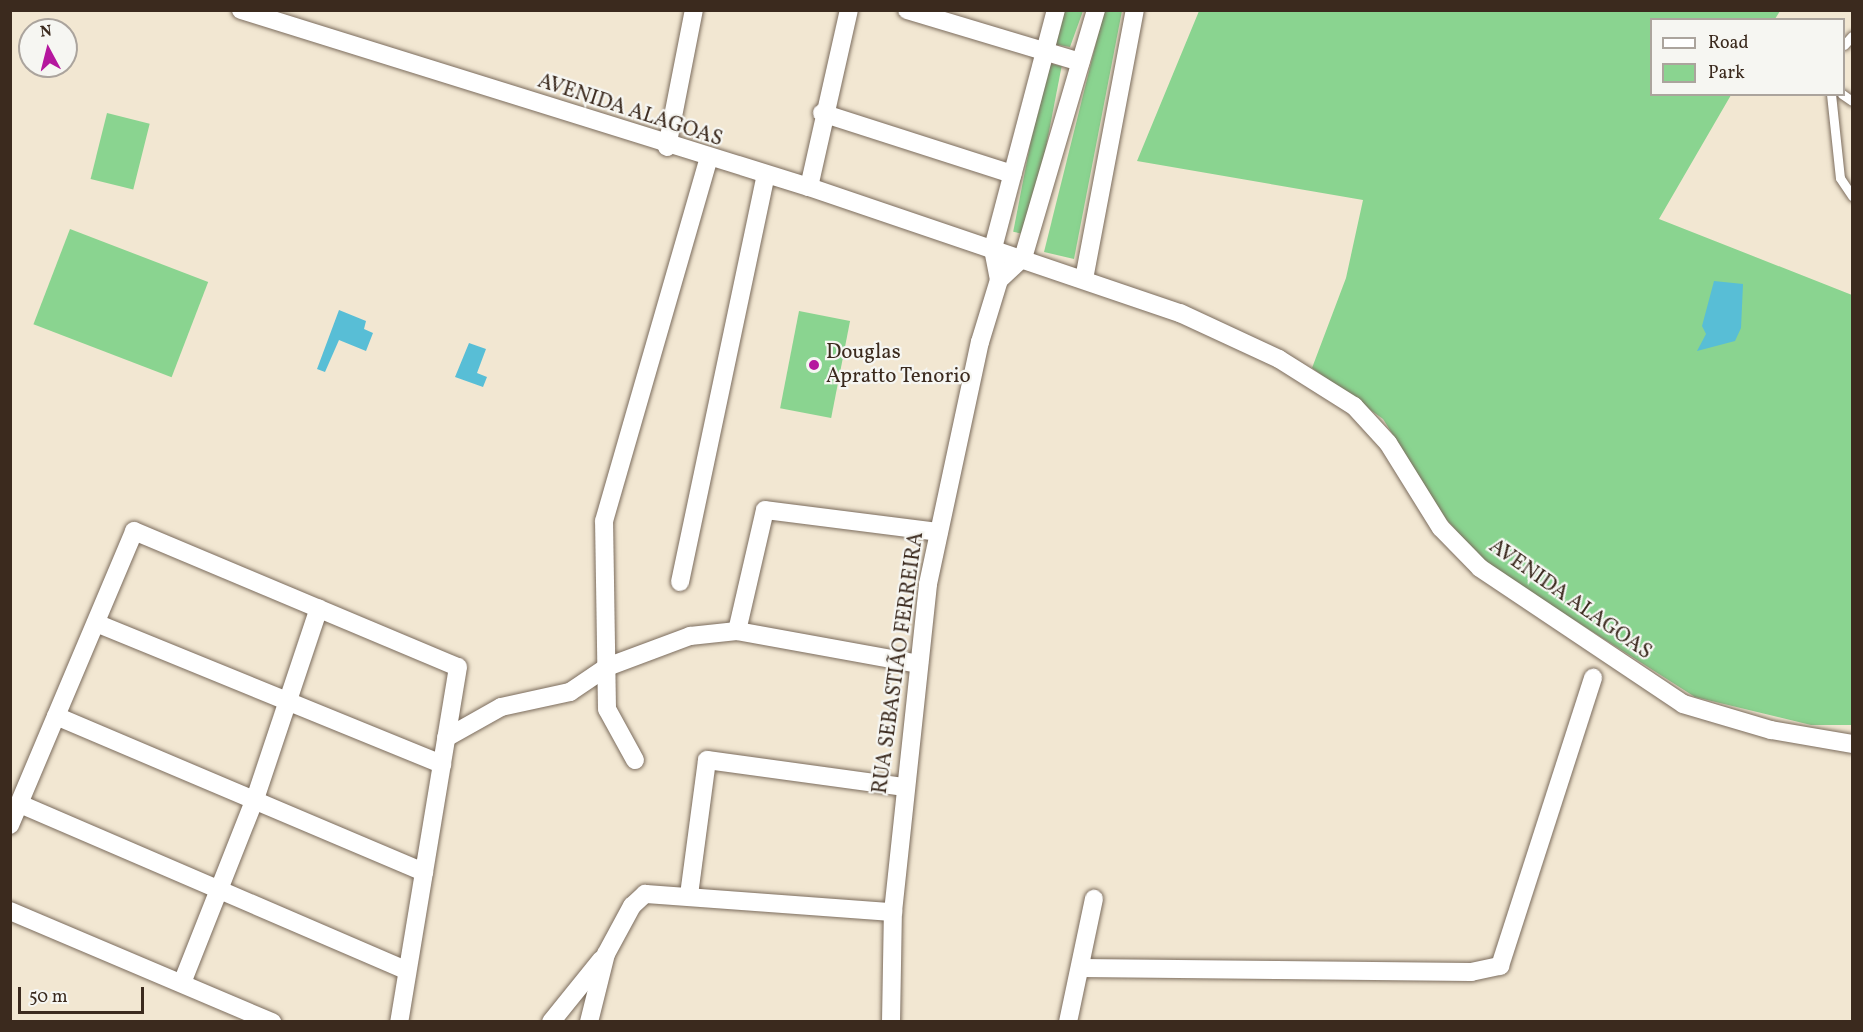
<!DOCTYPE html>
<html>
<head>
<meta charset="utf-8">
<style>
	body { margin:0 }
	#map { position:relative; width:1863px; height:1032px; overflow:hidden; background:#f2e7d2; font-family:Vollkorn,serif }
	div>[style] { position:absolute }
	.green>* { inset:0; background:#8ad490; transform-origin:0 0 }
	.water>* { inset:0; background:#58bed6 }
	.roads { filter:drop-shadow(0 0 2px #7b6c5d) drop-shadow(0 0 2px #7b6c5d) }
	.service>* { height:9px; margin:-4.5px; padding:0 4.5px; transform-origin:4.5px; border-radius:4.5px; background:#fff }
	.minor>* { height:18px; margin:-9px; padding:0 9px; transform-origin:9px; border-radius:9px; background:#fff }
	.dots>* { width:16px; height:16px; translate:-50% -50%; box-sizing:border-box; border:3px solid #f6f6f2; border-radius:50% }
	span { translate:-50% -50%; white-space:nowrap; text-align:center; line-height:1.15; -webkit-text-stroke:4.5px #f6f6f2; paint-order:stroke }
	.street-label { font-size:21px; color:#3b2a1e }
	.poi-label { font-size:21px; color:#3b2a1e }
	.left { translate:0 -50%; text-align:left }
	.frame { position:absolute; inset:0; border:12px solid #3b2a1e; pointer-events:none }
	.legend { position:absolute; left:1650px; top:18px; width:195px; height:78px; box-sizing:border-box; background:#f6f6f2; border:2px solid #aba49d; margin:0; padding:8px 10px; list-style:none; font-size:18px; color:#3b2a1e }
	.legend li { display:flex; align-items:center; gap:12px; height:30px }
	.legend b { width:30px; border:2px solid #aba49d }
	.north { position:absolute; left:18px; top:18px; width:60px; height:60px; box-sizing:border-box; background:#f6f6f2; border:2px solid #aba49d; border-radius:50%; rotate:353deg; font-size:16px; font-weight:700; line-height:24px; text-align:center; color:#3b2a1e }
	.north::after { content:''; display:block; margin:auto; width:21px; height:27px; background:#b5179e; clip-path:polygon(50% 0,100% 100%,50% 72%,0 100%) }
	.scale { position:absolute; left:18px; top:987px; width:126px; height:27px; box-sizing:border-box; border:3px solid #3b2a1e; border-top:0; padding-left:8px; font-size:18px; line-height:21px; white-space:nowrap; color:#3b2a1e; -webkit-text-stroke:4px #f6f6f2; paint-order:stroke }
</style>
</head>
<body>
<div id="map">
	<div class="green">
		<i style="clip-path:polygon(1063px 11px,1083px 11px,1070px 47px,1053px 44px)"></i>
		<i style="clip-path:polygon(1104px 11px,1122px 11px,1074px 259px,1044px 252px)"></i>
		<i style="clip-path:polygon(1199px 11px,1780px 11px,1775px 19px,1652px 20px,1652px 94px,1731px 95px,1659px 219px,1852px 295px,1852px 725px,1811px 725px,1695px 697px,1485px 563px,1446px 519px,1383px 419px,1312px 368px,1346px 278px,1363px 200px,1137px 161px)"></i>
		<i style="left:1046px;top:63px;width:16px;height:172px;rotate:11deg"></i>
		<i style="left:107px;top:113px;width:44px;height:68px;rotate:14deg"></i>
		<i style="left:70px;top:229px;width:148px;height:102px;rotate:21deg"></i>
		<i style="left:799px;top:311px;width:52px;height:99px;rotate:11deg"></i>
	</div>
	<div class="water">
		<i style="clip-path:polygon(1714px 281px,1743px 284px,1741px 328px,1735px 341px,1697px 351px,1706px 334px,1702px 326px)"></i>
		<i style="clip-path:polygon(339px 310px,366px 321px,364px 329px,373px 333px,366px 351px,339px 340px,325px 372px,317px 369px)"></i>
		<i style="clip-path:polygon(469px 343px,486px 349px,477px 373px,487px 377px,483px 387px,455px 377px)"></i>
	</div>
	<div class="roads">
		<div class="service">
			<i style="left:1844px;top:45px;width:12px;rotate:-48deg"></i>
			<i style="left:1831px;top:94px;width:84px;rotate:83.9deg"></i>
			<i style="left:1840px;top:178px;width:22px;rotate:56deg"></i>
			<i style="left:1842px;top:94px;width:12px;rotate:35deg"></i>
		</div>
		<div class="minor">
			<i style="left:241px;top:10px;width:595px;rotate:17.31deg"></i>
			<i style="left:809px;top:187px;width:392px;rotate:18.8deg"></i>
			<i style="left:1180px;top:313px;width:109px;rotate:24.9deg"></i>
			<i style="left:1279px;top:359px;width:89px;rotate:32.1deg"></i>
			<i style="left:1354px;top:406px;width:50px;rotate:47.4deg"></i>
			<i style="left:1388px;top:443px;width:100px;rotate:58.1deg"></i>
			<i style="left:1441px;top:528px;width:56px;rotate:45.7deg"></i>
			<i style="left:1480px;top:568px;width:244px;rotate:33.8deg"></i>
			<i style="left:1683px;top:704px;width:92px;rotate:16.5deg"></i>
			<i style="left:1771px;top:730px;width:82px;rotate:9.8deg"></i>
			<i style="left:907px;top:10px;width:181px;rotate:16.7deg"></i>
			<i style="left:822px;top:113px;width:200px;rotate:17.8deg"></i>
			<i style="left:667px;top:147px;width:140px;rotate:-78.9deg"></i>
			<i style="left:809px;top:187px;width:181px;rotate:-77.3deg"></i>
			<i style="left:1084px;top:279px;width:274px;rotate:-79.3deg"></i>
			<i style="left:999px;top:280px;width:33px;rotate:-43deg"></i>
			<i style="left:1023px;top:258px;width:259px;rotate:-73.6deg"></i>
			<i style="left:680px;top:582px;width:413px;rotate:-78.1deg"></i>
			<i style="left:96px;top:623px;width:374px;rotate:22.2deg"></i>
			<i style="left:919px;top:664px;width:185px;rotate:-169.7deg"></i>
			<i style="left:737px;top:631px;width:124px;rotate:-77deg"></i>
			<i style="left:765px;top:510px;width:175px;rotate:7.2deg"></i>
			<i style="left:56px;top:716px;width:400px;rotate:23deg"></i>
			<i style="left:446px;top:738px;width:63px;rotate:-29.4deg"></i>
			<i style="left:501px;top:707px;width:71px;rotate:-12.3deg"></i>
			<i style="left:570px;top:692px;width:45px;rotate:-34deg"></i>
			<i style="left:607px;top:667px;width:89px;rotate:-20.5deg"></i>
			<i style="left:690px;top:636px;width:47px;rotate:-6.1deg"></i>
			<i style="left:635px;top:760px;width:58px;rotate:-118.8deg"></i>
			<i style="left:607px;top:709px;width:188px;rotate:-90.9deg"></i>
			<i style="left:604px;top:521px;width:376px;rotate:-73.9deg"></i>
			<i style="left:20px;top:804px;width:421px;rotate:23.3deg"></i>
			<i style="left:10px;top:825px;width:319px;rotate:-67.1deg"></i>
			<i style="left:134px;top:531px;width:351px;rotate:22.8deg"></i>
			<i style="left:458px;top:667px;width:360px;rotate:99.4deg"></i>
			<i style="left:689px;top:895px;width:136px;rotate:-82.4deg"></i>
			<i style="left:707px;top:760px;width:200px;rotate:7.8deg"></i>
			<i style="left:10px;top:911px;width:285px;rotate:23deg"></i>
			<i style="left:1081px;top:968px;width:390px;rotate:0.6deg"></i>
			<i style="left:1471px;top:972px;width:30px;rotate:-12deg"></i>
			<i style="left:1500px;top:966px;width:303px;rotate:-72.1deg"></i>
			<i style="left:182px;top:983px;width:198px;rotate:-68.4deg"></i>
			<i style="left:255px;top:799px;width:201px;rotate:-71.5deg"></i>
			<i style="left:551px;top:1022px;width:80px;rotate:-51.1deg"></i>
			<i style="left:589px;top:1022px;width:70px;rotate:-76deg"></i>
			<i style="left:606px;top:954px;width:55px;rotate:-61.6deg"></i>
			<i style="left:632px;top:906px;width:18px;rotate:-43deg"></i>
			<i style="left:645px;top:894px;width:249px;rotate:4.2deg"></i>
			<i style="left:891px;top:1022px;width:110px;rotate:-89deg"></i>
			<i style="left:893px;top:912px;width:330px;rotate:-83.9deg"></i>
			<i style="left:928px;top:584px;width:248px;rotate:-77.9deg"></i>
			<i style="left:980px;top:342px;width:65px;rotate:-73deg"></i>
			<i style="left:999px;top:280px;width:33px;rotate:-101deg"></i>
			<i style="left:993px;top:248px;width:246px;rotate:-75.2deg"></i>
			<i style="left:1068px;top:1022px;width:126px;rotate:-78.1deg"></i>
		</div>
	</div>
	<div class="dots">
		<i style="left:814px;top:365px;background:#b5179e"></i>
	</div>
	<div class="street-label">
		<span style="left:630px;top:111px;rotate:18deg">AVENIDA ALAGOAS</span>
		<span style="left:1570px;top:600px;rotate:35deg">AVENIDA ALAGOAS</span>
		<span style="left:899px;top:663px;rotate:-82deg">RUA SEBASTIÃO FERREIRA</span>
	</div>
	<div class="poi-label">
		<span class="left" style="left:826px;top:365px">Douglas<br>Apratto Tenorio</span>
	</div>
	<div class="frame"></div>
	<ul class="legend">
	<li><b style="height:8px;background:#fff"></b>Road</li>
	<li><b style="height:16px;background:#8ad490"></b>Park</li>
	</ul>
	<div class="north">N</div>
	<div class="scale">50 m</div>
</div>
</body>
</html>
